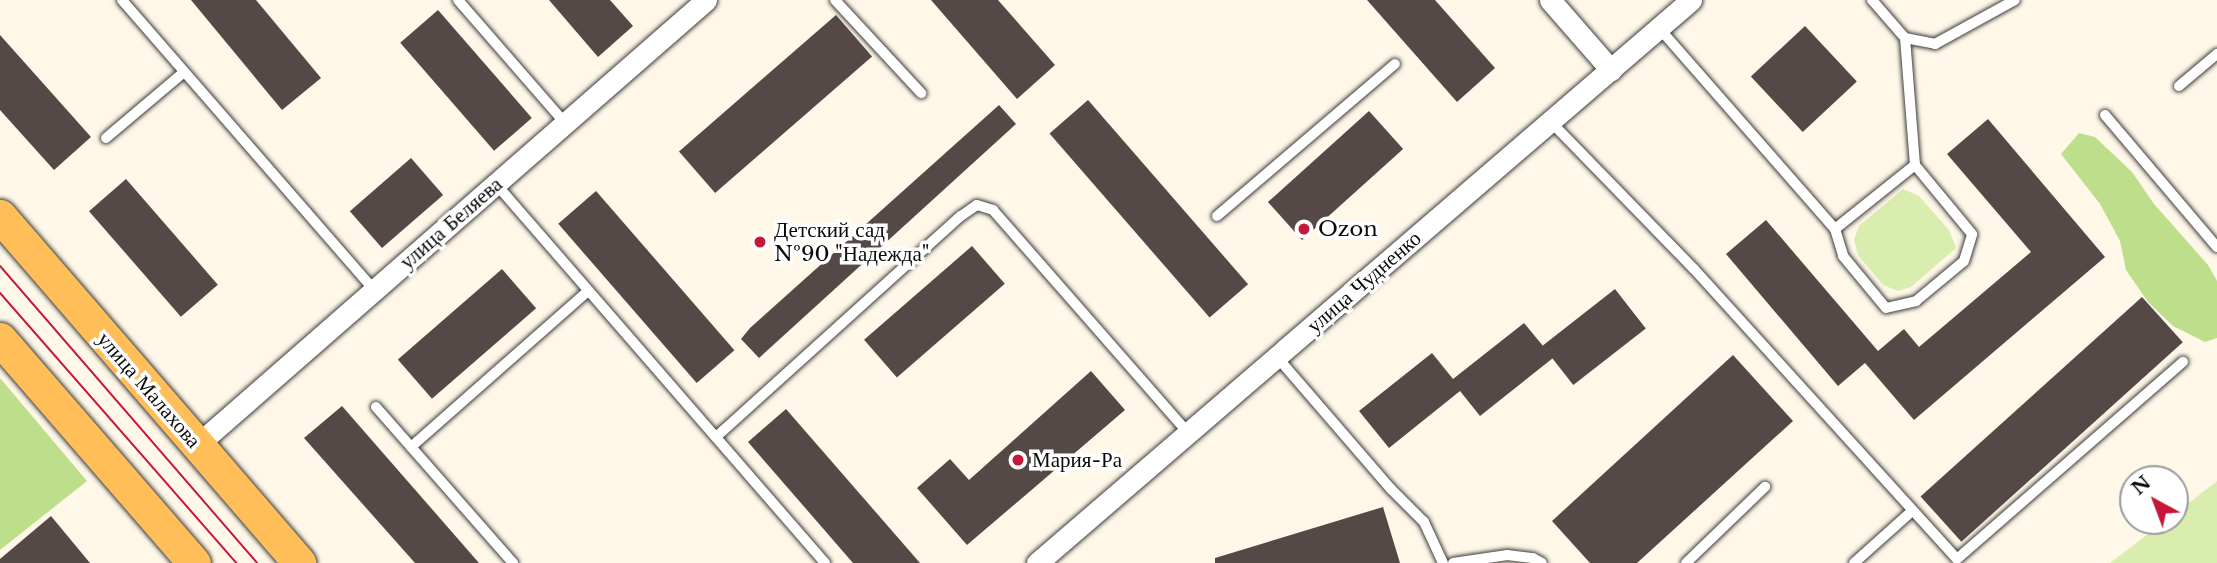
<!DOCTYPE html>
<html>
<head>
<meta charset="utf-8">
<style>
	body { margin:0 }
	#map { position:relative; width:2217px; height:563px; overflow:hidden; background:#fff7e8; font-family:"Libre Baskerville",serif }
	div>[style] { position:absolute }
	.green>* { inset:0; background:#d8edae }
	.forest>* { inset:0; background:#bddf8c }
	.building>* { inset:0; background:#544946; transform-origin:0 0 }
	.roads { filter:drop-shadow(0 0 2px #3d3d3d) drop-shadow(0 0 2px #3d3d3d) }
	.lane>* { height:10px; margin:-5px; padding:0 5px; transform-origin:5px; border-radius:5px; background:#fff }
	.street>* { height:21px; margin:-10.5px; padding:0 10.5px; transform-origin:10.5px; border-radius:10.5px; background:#fff }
	.primary>* { height:33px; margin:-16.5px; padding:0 16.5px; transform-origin:16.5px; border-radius:16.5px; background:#ffbe58 }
	.tram>* { height:2px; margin:-1px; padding:0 1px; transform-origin:1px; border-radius:1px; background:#c61739 }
	.dots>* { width:19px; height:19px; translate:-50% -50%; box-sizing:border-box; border:4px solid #fff; border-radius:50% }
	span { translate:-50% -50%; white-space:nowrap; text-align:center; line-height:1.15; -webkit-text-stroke:7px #fff; paint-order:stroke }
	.street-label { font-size:21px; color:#0a0a0a }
	.poi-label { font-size:21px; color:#0a0a0a }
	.left { translate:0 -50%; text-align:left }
	.north { position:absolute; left:2119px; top:465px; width:70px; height:70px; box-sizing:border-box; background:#fff; border:2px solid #9d9d9d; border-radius:50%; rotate:319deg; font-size:19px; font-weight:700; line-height:28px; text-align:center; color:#0a0a0a }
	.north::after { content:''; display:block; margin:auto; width:24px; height:32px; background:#c61739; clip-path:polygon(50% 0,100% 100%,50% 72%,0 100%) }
</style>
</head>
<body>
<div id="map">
	<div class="green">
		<i style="clip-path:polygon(1903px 189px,1919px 196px,1949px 230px,1956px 248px,1911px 287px,1898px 291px,1883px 285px,1858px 255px,1854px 240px,1859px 226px)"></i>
		<i style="clip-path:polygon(2217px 481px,2217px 563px,2110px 563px,2165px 521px,2175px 521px,2175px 514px)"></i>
	</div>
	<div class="forest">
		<i style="clip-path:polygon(2079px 133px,2095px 137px,2132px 172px,2154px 204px,2208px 265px,2217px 281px,2217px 338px,2205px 342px,2173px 326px,2148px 302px,2126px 270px,2120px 241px,2100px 204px,2061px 154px)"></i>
		<i style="clip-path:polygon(0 378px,87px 481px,0 550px)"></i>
	</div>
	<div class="building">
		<i style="clip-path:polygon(191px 0,256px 0,321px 78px,282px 110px)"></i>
		<i style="clip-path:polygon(549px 0,610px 0,633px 26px,598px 57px)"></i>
		<i style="clip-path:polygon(931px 0,998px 0,1055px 65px,1017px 99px)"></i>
		<i style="clip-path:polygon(1367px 0,1435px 0,1495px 68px,1457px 102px)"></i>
		<i style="left:438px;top:10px;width:143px;height:50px;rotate:49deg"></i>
		<i style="left:836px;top:15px;width:55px;height:208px;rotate:49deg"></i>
		<i style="left:1805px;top:26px;width:76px;height:74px;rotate:47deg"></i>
		<i style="clip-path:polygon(0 35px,91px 137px,54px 170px,0 110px)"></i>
		<i style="left:1088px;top:100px;width:244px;height:51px;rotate:49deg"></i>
		<i style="clip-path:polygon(999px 105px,1016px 124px,759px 358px,741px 339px,750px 328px)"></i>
		<i style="left:1369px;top:111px;width:51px;height:136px;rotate:48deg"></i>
		<i style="clip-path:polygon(1988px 119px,2105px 257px,1914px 420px,1865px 363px,1838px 386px,1726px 254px,1766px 220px,1878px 351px,1904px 329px,1919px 347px,2031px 252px,1947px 154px)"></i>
		<i style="left:411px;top:158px;width:49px;height:81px;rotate:49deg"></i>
		<i style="left:126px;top:179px;width:140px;height:49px;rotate:49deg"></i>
		<i style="left:596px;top:191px;width:211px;height:50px;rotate:49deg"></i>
		<i style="left:972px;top:246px;width:50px;height:143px;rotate:49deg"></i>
		<i style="left:502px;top:269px;width:52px;height:138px;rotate:49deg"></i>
		<i style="left:1615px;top:289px;width:50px;height:92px;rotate:52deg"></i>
		<i style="left:2142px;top:297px;width:61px;height:298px;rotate:48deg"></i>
		<i style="clip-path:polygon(1524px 323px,1553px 358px,1480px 416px,1460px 391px,1389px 448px,1359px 411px,1432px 353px,1453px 379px)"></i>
		<i style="clip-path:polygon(1733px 355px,1793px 421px,1637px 563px,1590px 563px,1552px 521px)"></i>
		<i style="clip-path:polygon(1091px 371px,1125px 410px,967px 545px,917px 488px,950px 459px,969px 480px)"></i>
		<i style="clip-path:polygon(342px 406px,479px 563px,415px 563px,304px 438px)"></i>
		<i style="clip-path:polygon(786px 409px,920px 563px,853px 563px,748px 442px)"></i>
		<i style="clip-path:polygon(1383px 507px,1400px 563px,1215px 563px,1215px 558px)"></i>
		<i style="clip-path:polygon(51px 516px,90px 563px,0 563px,0 559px)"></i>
	</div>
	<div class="roads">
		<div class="lane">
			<i style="left:122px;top:0;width:384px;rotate:49deg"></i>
			<i style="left:458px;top:0;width:163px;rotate:49deg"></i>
			<i style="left:835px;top:0;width:127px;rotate:47.2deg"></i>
			<i style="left:1872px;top:0;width:50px;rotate:49deg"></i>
			<i style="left:1905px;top:38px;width:31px;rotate:11deg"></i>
			<i style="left:1935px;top:44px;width:91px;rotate:-28.8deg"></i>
			<i style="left:1659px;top:28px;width:267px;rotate:48.8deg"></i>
			<i style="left:1835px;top:229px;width:28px;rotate:73deg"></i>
			<i style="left:1843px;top:256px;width:67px;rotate:50.4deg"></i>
			<i style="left:1886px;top:308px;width:31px;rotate:-13deg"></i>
			<i style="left:1916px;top:301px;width:62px;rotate:-39.8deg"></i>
			<i style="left:1964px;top:261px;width:28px;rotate:-73deg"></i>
			<i style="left:1972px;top:234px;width:89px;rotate:-129.6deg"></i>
			<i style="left:1915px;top:165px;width:127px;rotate:-94.5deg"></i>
			<i style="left:2179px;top:86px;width:50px;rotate:-40.1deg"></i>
			<i style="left:2105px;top:115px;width:173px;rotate:49.7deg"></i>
			<i style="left:1551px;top:122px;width:205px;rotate:45.8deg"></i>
			<i style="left:1694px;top:269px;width:391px;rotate:47.8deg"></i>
			<i style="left:1957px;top:559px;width:300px;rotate:-41.1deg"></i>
			<i style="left:106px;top:138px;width:102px;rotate:-40.2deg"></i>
			<i style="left:496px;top:184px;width:502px;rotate:49.04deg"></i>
			<i style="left:1217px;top:216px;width:234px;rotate:-40.5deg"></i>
			<i style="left:1835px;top:229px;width:102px;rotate:-38.7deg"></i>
			<i style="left:1277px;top:357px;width:174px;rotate:49.2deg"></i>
			<i style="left:1391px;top:489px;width:47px;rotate:45deg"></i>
			<i style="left:1424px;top:522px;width:45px;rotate:65.1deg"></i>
			<i style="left:376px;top:407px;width:208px;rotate:48.7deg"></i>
			<i style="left:716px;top:437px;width:330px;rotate:-42.1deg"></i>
			<i style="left:961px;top:216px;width:19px;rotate:-35deg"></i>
			<i style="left:977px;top:205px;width:17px;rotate:17deg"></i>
			<i style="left:993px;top:210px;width:296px;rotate:48.8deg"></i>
			<i style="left:411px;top:447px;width:236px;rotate:-41.4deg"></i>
			<i style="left:1453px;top:563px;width:55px;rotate:-8.4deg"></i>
			<i style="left:1507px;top:555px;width:26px;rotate:7deg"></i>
			<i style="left:1533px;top:558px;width:10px;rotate:29deg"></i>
			<i style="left:1686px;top:563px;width:110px;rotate:-43.9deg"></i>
			<i style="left:1854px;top:563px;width:78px;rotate:-41.9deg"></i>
		</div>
		<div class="street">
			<i style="left:1550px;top:0;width:93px;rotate:48.9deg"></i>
			<i style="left:197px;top:445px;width:676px;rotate:-41.16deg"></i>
			<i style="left:1037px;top:563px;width:863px;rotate:-40.72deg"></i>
		</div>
		<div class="primary">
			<i style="left:0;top:216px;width:458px;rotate:49.2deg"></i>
			<i style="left:0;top:339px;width:296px;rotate:49.1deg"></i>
		</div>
	</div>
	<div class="tram">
		<i style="left:0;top:266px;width:393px;rotate:49.1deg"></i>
		<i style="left:0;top:293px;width:359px;rotate:48.8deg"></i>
	</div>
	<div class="dots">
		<i style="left:1304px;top:229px;background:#c61739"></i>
		<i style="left:760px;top:242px;background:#c61739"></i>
		<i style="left:1018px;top:460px;background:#c61739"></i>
	</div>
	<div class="street-label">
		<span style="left:451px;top:223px;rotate:-41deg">улица Беляева</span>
		<span style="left:1364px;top:282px;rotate:-41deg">улица Чудненко</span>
		<span style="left:149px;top:390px;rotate:49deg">улица Малахова</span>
	</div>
	<div class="poi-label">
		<span class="left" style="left:1318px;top:229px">Ozon</span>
		<span class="left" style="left:774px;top:242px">Детский сад<br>№90 "Надежда"</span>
		<span class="left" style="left:1032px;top:460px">Мария-Ра</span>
	</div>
	<div class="north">N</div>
</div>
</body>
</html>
